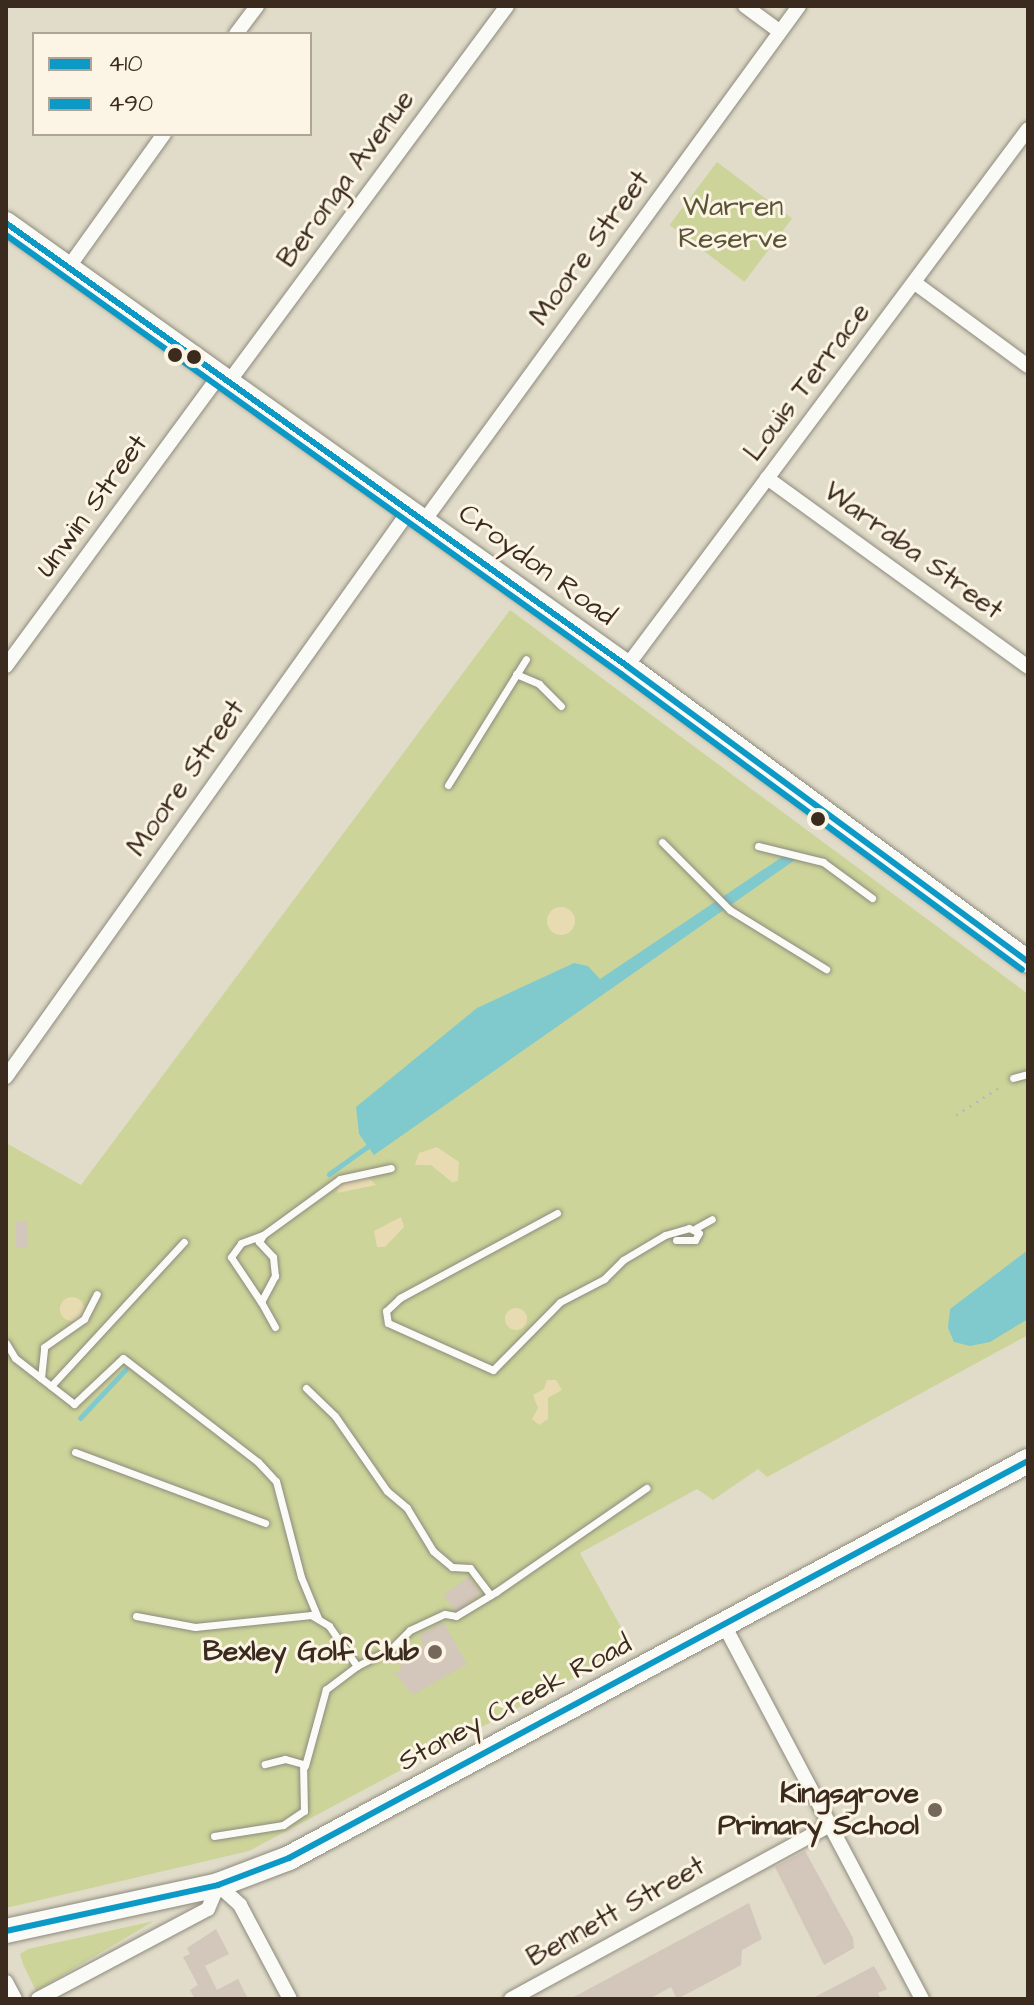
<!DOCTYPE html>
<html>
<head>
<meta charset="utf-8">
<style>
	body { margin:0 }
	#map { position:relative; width:1034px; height:2005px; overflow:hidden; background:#e1dcc9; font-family:"Architects Daughter",sans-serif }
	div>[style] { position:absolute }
	.green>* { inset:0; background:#ccd499; transform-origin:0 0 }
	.sand>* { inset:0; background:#e8dbb1 }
	.round { border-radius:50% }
	.water>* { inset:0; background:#80cace }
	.stream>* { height:5px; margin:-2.5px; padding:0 2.5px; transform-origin:2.5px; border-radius:2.5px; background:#80cace }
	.building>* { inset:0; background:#d3c6ba; transform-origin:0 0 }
	.path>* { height:3px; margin-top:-1.5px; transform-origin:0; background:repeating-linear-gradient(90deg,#bdbbb6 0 2px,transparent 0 8px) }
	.roads { filter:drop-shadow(0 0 2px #8e8a7e) drop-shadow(0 0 2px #8e8a7e) }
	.service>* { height:7px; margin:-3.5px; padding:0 3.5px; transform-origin:3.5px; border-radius:3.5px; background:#fafaf7 }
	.minor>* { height:14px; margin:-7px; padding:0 7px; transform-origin:7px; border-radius:7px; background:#fafaf7 }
	.secondary>* { height:22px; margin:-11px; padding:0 11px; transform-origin:11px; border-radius:11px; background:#fafaf7 }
	.primary>* { height:24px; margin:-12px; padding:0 12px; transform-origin:12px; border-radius:12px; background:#fafaf7 }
	.bus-1>* { height:6px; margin:-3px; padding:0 3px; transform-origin:3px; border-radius:3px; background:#0c99c5 }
	.bus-2>* { height:6px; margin:-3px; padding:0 3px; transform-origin:3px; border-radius:3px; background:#0c99c5 }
	.dots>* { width:22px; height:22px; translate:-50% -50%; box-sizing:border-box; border:4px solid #fcf5e5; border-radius:50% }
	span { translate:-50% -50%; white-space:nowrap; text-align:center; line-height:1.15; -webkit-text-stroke:6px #fcf5e5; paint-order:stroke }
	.street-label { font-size:28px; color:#3b2a1e }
	.park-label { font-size:28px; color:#5b5333 }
	.poi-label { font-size:28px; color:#3b2a1e; font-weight:700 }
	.right { translate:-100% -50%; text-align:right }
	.frame { position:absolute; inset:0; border:8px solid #3b2a1e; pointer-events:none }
	.legend { position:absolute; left:32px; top:32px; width:280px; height:104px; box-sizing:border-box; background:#fcf5e5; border:2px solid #afa495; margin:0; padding:10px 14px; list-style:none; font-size:24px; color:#3b2a1e }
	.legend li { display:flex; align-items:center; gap:16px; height:40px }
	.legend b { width:40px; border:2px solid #afa495 }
</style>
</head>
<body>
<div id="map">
	<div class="green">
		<i style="left:717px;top:162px;width:94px;height:79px;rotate:37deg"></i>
		<i style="clip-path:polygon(510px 610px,1028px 994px,1028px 1335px,767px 1477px,758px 1469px,713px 1500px,697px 1489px,580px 1553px,632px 1647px,249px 1851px,6px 1908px,6px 1143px,81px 1185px)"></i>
		<i style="clip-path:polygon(154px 1921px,36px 1991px,23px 1964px,20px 1954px,28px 1949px)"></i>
	</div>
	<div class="sand">
		<i class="round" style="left:547px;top:907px;width:28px;height:28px"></i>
		<i style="clip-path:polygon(437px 1147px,459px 1162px,458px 1181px,452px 1182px,431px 1165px,415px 1165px,419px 1153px)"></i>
		<i style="clip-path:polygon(367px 1176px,376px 1185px,337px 1193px,338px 1184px)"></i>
		<i style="clip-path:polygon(401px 1217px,404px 1227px,385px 1247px,377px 1247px,374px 1231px)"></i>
		<i class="round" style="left:60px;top:1297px;width:24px;height:24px"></i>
		<i class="round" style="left:505px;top:1308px;width:22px;height:22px"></i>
		<i style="clip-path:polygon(547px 1380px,556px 1380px,562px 1390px,548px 1398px,548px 1419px,539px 1425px,532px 1419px,538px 1408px,533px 1395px,544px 1389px)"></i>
	</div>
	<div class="water">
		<i style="clip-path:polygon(788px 853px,795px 860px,374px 1155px,359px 1134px,356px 1107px,477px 1008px,574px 963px,588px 966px,600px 979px)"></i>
		<i style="clip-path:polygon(1028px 1250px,1028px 1319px,990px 1342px,970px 1346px,954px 1342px,948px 1328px,950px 1309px)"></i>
	</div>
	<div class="stream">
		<i style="left:329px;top:1174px;width:52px;rotate:-35.5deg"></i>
		<i style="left:80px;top:1418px;width:67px;rotate:-46.8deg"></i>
	</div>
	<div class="building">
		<i style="left:16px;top:1221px;width:12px;height:27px"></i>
		<i style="left:469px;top:1577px;width:21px;height:31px;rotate:55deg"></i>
		<i style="clip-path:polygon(443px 1622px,467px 1664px,413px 1695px,395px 1673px,402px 1669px,397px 1660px,424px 1645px,419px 1636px)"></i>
		<i style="clip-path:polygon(805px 1851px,853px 1938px,854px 1948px,824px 1965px,775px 1867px)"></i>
		<i style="clip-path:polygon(749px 1903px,762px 1939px,742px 1950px,741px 1965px,717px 1978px,677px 1999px,671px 1987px,649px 1999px,570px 1999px)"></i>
		<i style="clip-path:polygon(216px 1929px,229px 1954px,205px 1966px,217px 1990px,238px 1979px,248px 1999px,195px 1999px,190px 1990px,198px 1985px,183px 1957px,190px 1954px,187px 1948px)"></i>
		<i style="clip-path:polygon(874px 1966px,887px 1989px,878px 1993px,881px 1999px,811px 1999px)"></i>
	</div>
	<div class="path">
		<i style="left:956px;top:1115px;width:56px;rotate:-32.6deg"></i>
	</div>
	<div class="roads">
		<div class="service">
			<i style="left:516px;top:674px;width:25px;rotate:23deg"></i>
			<i style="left:539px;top:684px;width:31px;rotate:45deg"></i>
			<i style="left:448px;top:785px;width:148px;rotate:-58.2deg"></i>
			<i style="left:662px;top:842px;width:96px;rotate:45deg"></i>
			<i style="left:730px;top:910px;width:113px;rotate:31.6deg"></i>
			<i style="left:758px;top:846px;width:67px;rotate:13.8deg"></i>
			<i style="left:823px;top:862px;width:61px;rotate:36.3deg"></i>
			<i style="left:1013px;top:1078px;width:16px;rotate:-15deg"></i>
			<i style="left:557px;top:1213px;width:179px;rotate:151.6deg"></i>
			<i style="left:400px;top:1298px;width:19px;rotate:137deg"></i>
			<i style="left:386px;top:1311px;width:12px;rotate:81deg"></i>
			<i style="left:388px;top:1323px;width:115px;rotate:24.1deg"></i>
			<i style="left:493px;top:1370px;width:95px;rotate:-45.4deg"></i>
			<i style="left:560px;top:1302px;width:50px;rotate:-27.6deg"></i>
			<i style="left:604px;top:1279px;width:27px;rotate:-45deg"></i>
			<i style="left:623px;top:1260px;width:49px;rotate:-30.8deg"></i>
			<i style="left:665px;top:1235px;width:25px;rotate:-16deg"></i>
			<i style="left:689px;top:1228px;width:11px;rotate:27deg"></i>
			<i style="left:699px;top:1233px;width:8px;rotate:120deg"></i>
			<i style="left:695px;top:1240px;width:19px;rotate:180deg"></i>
			<i style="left:696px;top:1228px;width:18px;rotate:-29deg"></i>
			<i style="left:261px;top:1302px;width:54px;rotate:-123.7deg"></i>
			<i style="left:231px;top:1257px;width:17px;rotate:-54deg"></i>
			<i style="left:241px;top:1243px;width:23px;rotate:-20deg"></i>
			<i style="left:275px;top:1327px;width:29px;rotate:-119deg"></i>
			<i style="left:261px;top:1302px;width:30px;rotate:-62deg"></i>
			<i style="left:275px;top:1276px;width:19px;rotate:-96deg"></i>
			<i style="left:273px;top:1257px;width:21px;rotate:-133deg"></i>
			<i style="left:259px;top:1242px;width:8px;rotate:-60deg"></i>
			<i style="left:263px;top:1235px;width:95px;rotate:-36deg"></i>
			<i style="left:340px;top:1179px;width:52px;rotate:-12.2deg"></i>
			<i style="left:6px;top:1343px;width:17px;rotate:59deg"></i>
			<i style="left:15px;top:1358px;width:75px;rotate:37.9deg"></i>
			<i style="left:74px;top:1404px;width:67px;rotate:-43.2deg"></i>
			<i style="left:123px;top:1358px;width:170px;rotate:37.6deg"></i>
			<i style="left:258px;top:1462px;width:26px;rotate:47deg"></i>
			<i style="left:276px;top:1481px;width:99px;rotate:75.4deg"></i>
			<i style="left:301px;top:1577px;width:44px;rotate:67.5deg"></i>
			<i style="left:41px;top:1378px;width:31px;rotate:-84deg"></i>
			<i style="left:44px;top:1347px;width:49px;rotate:-35deg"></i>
			<i style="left:84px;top:1319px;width:28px;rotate:-63deg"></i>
			<i style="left:51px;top:1386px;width:196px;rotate:-47.3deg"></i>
			<i style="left:306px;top:1388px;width:40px;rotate:44deg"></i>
			<i style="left:335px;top:1416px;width:91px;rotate:55.3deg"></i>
			<i style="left:387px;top:1491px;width:26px;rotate:40deg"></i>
			<i style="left:407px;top:1508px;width:50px;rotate:58.8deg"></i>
			<i style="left:433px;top:1551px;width:25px;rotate:40deg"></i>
			<i style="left:452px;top:1567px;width:18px;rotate:3deg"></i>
			<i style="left:470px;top:1568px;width:34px;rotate:53deg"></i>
			<i style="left:75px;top:1452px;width:203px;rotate:20.5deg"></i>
			<i style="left:136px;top:1616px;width:60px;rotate:10.6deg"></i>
			<i style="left:195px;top:1627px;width:117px;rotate:-5.9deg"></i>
			<i style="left:311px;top:1615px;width:21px;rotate:31deg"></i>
			<i style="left:329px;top:1626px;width:49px;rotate:55deg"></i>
			<i style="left:357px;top:1666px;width:39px;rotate:143deg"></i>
			<i style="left:326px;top:1689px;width:80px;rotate:105.3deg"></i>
			<i style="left:357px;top:1666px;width:39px;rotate:-27deg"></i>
			<i style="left:392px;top:1648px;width:25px;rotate:-45deg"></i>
			<i style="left:410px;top:1630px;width:38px;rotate:-25deg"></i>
			<i style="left:445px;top:1614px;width:11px;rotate:10deg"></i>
			<i style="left:456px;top:1616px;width:47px;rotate:-31deg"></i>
			<i style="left:496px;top:1592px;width:183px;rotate:-34.7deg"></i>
			<i style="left:214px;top:1836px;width:70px;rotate:-9.1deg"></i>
			<i style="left:283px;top:1825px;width:25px;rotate:-34deg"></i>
			<i style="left:304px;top:1811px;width:47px;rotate:-91.2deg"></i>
			<i style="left:303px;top:1764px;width:19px;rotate:-164deg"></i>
			<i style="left:285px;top:1759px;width:21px;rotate:166deg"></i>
		</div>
		<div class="minor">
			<i style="left:745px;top:6px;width:42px;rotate:36.3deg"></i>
			<i style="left:236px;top:34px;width:35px;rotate:-53deg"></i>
			<i style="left:68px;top:268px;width:165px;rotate:-54.4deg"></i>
			<i style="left:915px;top:283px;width:140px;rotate:36.3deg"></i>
			<i style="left:228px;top:383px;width:469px;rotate:-53.5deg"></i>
			<i style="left:767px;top:478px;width:322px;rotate:35.9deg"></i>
			<i style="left:424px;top:521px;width:637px;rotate:-53.94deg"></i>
			<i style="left:6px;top:666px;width:360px;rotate:-53.7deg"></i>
			<i style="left:627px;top:666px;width:670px;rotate:-53.25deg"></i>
			<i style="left:6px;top:1077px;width:695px;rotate:-54.55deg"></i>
			<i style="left:724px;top:1625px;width:423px;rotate:62.1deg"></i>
			<i style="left:6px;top:1982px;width:19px;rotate:62deg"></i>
			<i style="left:38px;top:1999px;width:192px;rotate:-27.9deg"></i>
			<i style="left:208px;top:1909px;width:26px;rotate:-67deg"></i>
			<i style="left:218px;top:1885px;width:30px;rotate:42deg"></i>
			<i style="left:240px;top:1905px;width:106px;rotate:62deg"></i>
			<i style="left:511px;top:1999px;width:363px;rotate:-28.6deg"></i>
		</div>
		<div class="secondary">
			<i style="left:6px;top:223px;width:763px;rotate:35.5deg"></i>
			<i style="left:627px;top:666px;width:498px;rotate:36.4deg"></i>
		</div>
		<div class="primary">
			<i style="left:6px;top:1931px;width:217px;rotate:-12.2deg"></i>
			<i style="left:218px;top:1885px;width:76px;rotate:-20.8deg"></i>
			<i style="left:289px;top:1858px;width:839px;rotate:-28.25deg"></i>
		</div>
	</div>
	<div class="bus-1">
		<i style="left:6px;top:223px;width:763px;rotate:35.5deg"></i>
		<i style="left:627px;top:666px;width:498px;rotate:36.4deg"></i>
		<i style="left:6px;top:1931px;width:217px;rotate:-12.2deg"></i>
		<i style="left:218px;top:1885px;width:76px;rotate:-20.8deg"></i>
		<i style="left:289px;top:1858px;width:839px;rotate:-28.25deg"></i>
	</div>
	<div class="bus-2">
		<i style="left:6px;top:235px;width:756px;rotate:35.52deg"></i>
		<i style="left:621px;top:674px;width:498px;rotate:36.4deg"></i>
	</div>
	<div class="dots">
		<i style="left:175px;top:355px;background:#3b2a1e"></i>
		<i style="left:194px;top:357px;background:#3b2a1e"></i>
		<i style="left:818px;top:819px;background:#3b2a1e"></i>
		<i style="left:435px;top:1652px;background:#75685a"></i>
		<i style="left:935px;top:1810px;background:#75685a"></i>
	</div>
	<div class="street-label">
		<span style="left:346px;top:179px;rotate:-54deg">Beronga Avenue</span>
		<span style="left:590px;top:248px;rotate:-54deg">Moore Street</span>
		<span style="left:807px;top:382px;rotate:-53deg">Louis Terrace</span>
		<span style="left:92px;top:506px;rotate:-54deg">Unwin Street</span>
		<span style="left:913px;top:551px;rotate:36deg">Warraba Street</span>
		<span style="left:537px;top:565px;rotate:36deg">Croydon Road</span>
		<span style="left:186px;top:778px;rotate:-55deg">Moore Street</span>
		<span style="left:515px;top:1703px;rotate:-28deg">Stoney Creek Road</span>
		<span style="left:616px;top:1912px;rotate:-29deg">Bennett Street</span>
	</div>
	<div class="park-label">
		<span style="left:733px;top:223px">Warren<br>Reserve</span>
	</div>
	<div class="poi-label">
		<span class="right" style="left:419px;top:1652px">Bexley Golf Club</span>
		<span class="right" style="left:919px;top:1810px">Kingsgrove<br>Primary School</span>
	</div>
	<div class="frame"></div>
	<ul class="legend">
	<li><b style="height:10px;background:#0c99c5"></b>410</li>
	<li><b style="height:10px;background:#0c99c5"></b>490</li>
	</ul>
</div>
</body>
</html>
